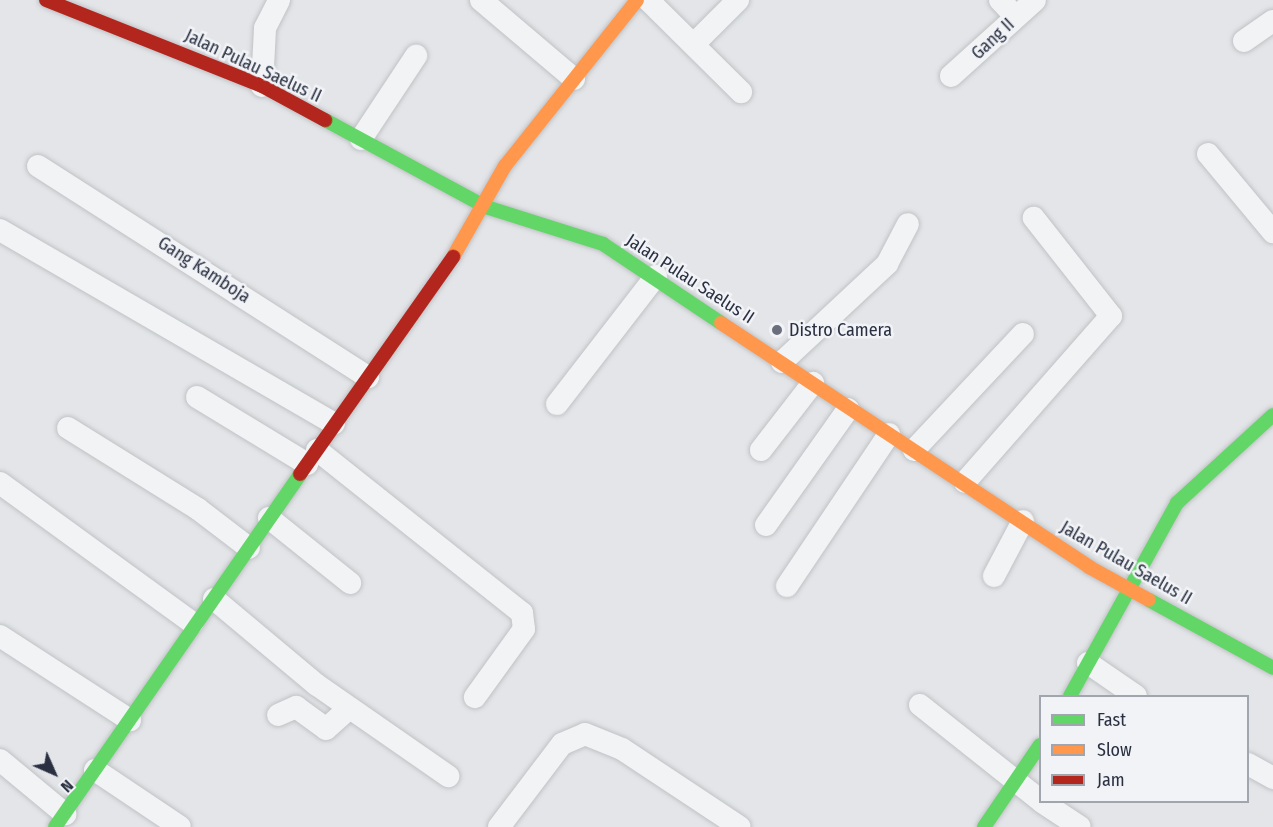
<!DOCTYPE html>
<html>
<head>
<meta charset="utf-8">
<style>
	body { margin:0 }
	#map { position:relative; width:1273px; height:827px; overflow:hidden; background:#e3e5e8; font-family:"Fira Sans Condensed",sans-serif }
	div>[style] { position:absolute }
	.roads { filter:drop-shadow(0 0 2px #c0c2c5) drop-shadow(0 0 2px #c0c2c5) }
	.street>* { height:22px; margin:-11px; padding:0 11px; transform-origin:11px; border-radius:11px; background:#f2f3f5 }
	.fast>* { height:14px; margin:-7px; padding:0 7px; transform-origin:7px; border-radius:7px; background:#63d668 }
	.slow>* { height:14px; margin:-7px; padding:0 7px; transform-origin:7px; border-radius:7px; background:#ff974d }
	.jam>* { height:14px; margin:-7px; padding:0 7px; transform-origin:7px; border-radius:7px; background:#b3261e }
	.dots>* { width:16px; height:16px; translate:-50% -50%; box-sizing:border-box; border:3px solid #f1f3f7; border-radius:50% }
	span { translate:-50% -50%; white-space:nowrap; text-align:center; line-height:1.15; -webkit-text-stroke:5px #f1f3f7; paint-order:stroke }
	.street-label { font-size:18px; color:#2a3041 }
	.poi-label { font-size:18px; color:#2a3041 }
	.left { translate:0 -50%; text-align:left }
	.legend { position:absolute; left:1039px; top:695px; width:210px; height:108px; box-sizing:border-box; background:#f1f3f7; border:2px solid #a1a5ae; margin:0; padding:8px 10px; list-style:none; font-size:18px; color:#2a3041 }
	.legend li { display:flex; align-items:center; gap:12px; height:30px }
	.legend b { width:30px; border:2px solid #a1a5ae }
	.north { position:absolute; left:24px; top:743px; width:60px; height:60px; -webkit-text-stroke:4px #f1f3f7; paint-order:stroke; rotate:135deg; font-size:16px; font-weight:700; line-height:24px; text-align:center; color:#2a3041 }
	.north::after { content:''; display:block; margin:auto; width:21px; height:27px; background:#2a3041; clip-path:polygon(50% 0,100% 100%,50% 72%,0 100%) }
</style>
</head>
<body>
<div id="map">
	<div class="roads">
		<div class="street">
			<i style="left:481px;top:0;width:122px;rotate:40.3deg"></i>
			<i style="left:648px;top:0;width:131px;rotate:44.7deg"></i>
			<i style="left:1000px;top:0;width:23px;rotate:47deg"></i>
			<i style="left:1244px;top:41px;width:35px;rotate:-35deg"></i>
			<i style="left:695px;top:43px;width:61px;rotate:-45deg"></i>
			<i style="left:951px;top:76px;width:113px;rotate:-42.1deg"></i>
			<i style="left:262px;top:86px;width:58px;rotate:-87deg"></i>
			<i style="left:265px;top:28px;width:31px;rotate:-63deg"></i>
			<i style="left:361px;top:139px;width:100px;rotate:-56.5deg"></i>
			<i style="left:1208px;top:154px;width:102px;rotate:50.2deg"></i>
			<i style="left:38px;top:166px;width:392px;rotate:32.6deg"></i>
			<i style="left:0;top:230px;width:386px;rotate:30.1deg"></i>
			<i style="left:782px;top:362px;width:144px;rotate:-43deg"></i>
			<i style="left:887px;top:264px;width:45px;rotate:-62.3deg"></i>
			<i style="left:197px;top:397px;width:129px;rotate:31.3deg"></i>
			<i style="left:557px;top:404px;width:162px;rotate:-52.3deg"></i>
			<i style="left:68px;top:428px;width:153px;rotate:31.9deg"></i>
			<i style="left:198px;top:509px;width:64px;rotate:37.4deg"></i>
			<i style="left:317px;top:450px;width:262px;rotate:38.5deg"></i>
			<i style="left:522px;top:613px;width:16px;rotate:83deg"></i>
			<i style="left:524px;top:629px;width:84px;rotate:125.8deg"></i>
			<i style="left:761px;top:450px;width:85px;rotate:-52.2deg"></i>
			<i style="left:914px;top:450px;width:159px;rotate:-46.8deg"></i>
			<i style="left:965px;top:482px;width:221px;rotate:-48.7deg"></i>
			<i style="left:1111px;top:316px;width:125px;rotate:-128.2deg"></i>
			<i style="left:0;top:483px;width:238px;rotate:36deg"></i>
			<i style="left:269px;top:518px;width:104px;rotate:38.7deg"></i>
			<i style="left:766px;top:525px;width:142px;rotate:-54.7deg"></i>
			<i style="left:994px;top:576px;width:62px;rotate:-62.2deg"></i>
			<i style="left:787px;top:586px;width:183px;rotate:-56.1deg"></i>
			<i style="left:214px;top:599px;width:134px;rotate:39.9deg"></i>
			<i style="left:317px;top:685px;width:160px;rotate:34.8deg"></i>
			<i style="left:0;top:636px;width:155px;rotate:32.9deg"></i>
			<i style="left:1088px;top:663px;width:58px;rotate:34.5deg"></i>
			<i style="left:920px;top:705px;width:153px;rotate:38.4deg"></i>
			<i style="left:278px;top:715px;width:20px;rotate:-24deg"></i>
			<i style="left:296px;top:707px;width:37px;rotate:36deg"></i>
			<i style="left:326px;top:729px;width:31px;rotate:-42deg"></i>
			<i style="left:0;top:760px;width:85px;rotate:39.7deg"></i>
			<i style="left:1248px;top:764px;width:29px;rotate:29deg"></i>
			<i style="left:95px;top:770px;width:102px;rotate:33.8deg"></i>
			<i style="left:1042px;top:802px;width:45px;rotate:33.3deg"></i>
			<i style="left:499px;top:827px;width:104px;rotate:-52.8deg"></i>
			<i style="left:562px;top:744px;width:25px;rotate:-23deg"></i>
			<i style="left:585px;top:734px;width:40px;rotate:22deg"></i>
			<i style="left:622px;top:749px;width:141px;rotate:33.5deg"></i>
		</div>
		<div class="fast">
			<i style="left:325px;top:120px;width:183px;rotate:28.4deg"></i>
			<i style="left:486px;top:207px;width:123px;rotate:17.5deg"></i>
			<i style="left:603px;top:244px;width:142px;rotate:33.8deg"></i>
			<i style="left:1149px;top:600px;width:141px;rotate:28.7deg"></i>
			<i style="left:1070px;top:696px;width:221px;rotate:-61deg"></i>
			<i style="left:1177px;top:503px;width:130px;rotate:-42.5deg"></i>
			<i style="left:55px;top:827px;width:430px;rotate:-55.2deg"></i>
			<i style="left:984px;top:827px;width:99px;rotate:-55.7deg"></i>
		</div>
		<div class="slow">
			<i style="left:453px;top:257px;width:105px;rotate:-60.3deg"></i>
			<i style="left:505px;top:166px;width:212px;rotate:-51.5deg"></i>
			<i style="left:721px;top:323px;width:442px;rotate:33.5deg"></i>
			<i style="left:1089px;top:567px;width:68px;rotate:28.8deg"></i>
		</div>
		<div class="jam">
			<i style="left:46px;top:0;width:232px;rotate:21.7deg"></i>
			<i style="left:262px;top:86px;width:72px;rotate:28.4deg"></i>
			<i style="left:300px;top:474px;width:266px;rotate:-54.8deg"></i>
		</div>
	</div>
	<div class="dots">
		<i style="left:777px;top:330px;background:#6b6f7b"></i>
	</div>
	<div class="street-label">
		<span style="left:993px;top:39px;rotate:-43deg">Gang II</span>
		<span style="left:253px;top:66px;rotate:25deg">Jalan Pulau Saelus II</span>
		<span style="left:204px;top:270px;rotate:33deg">Gang Kamboja</span>
		<span style="left:690px;top:279px;rotate:33deg">Jalan Pulau Saelus II</span>
		<span style="left:1126px;top:563px;rotate:30deg">Jalan Pulau Saelus II</span>
	</div>
	<div class="poi-label">
		<span class="left" style="left:789px;top:330px">Distro Camera</span>
	</div>
	<ul class="legend">
	<li><b style="height:8px;background:#63d668"></b>Fast</li>
	<li><b style="height:8px;background:#ff974d"></b>Slow</li>
	<li><b style="height:8px;background:#b3261e"></b>Jam</li>
	</ul>
	<div class="north">N</div>
</div>
</body>
</html>
